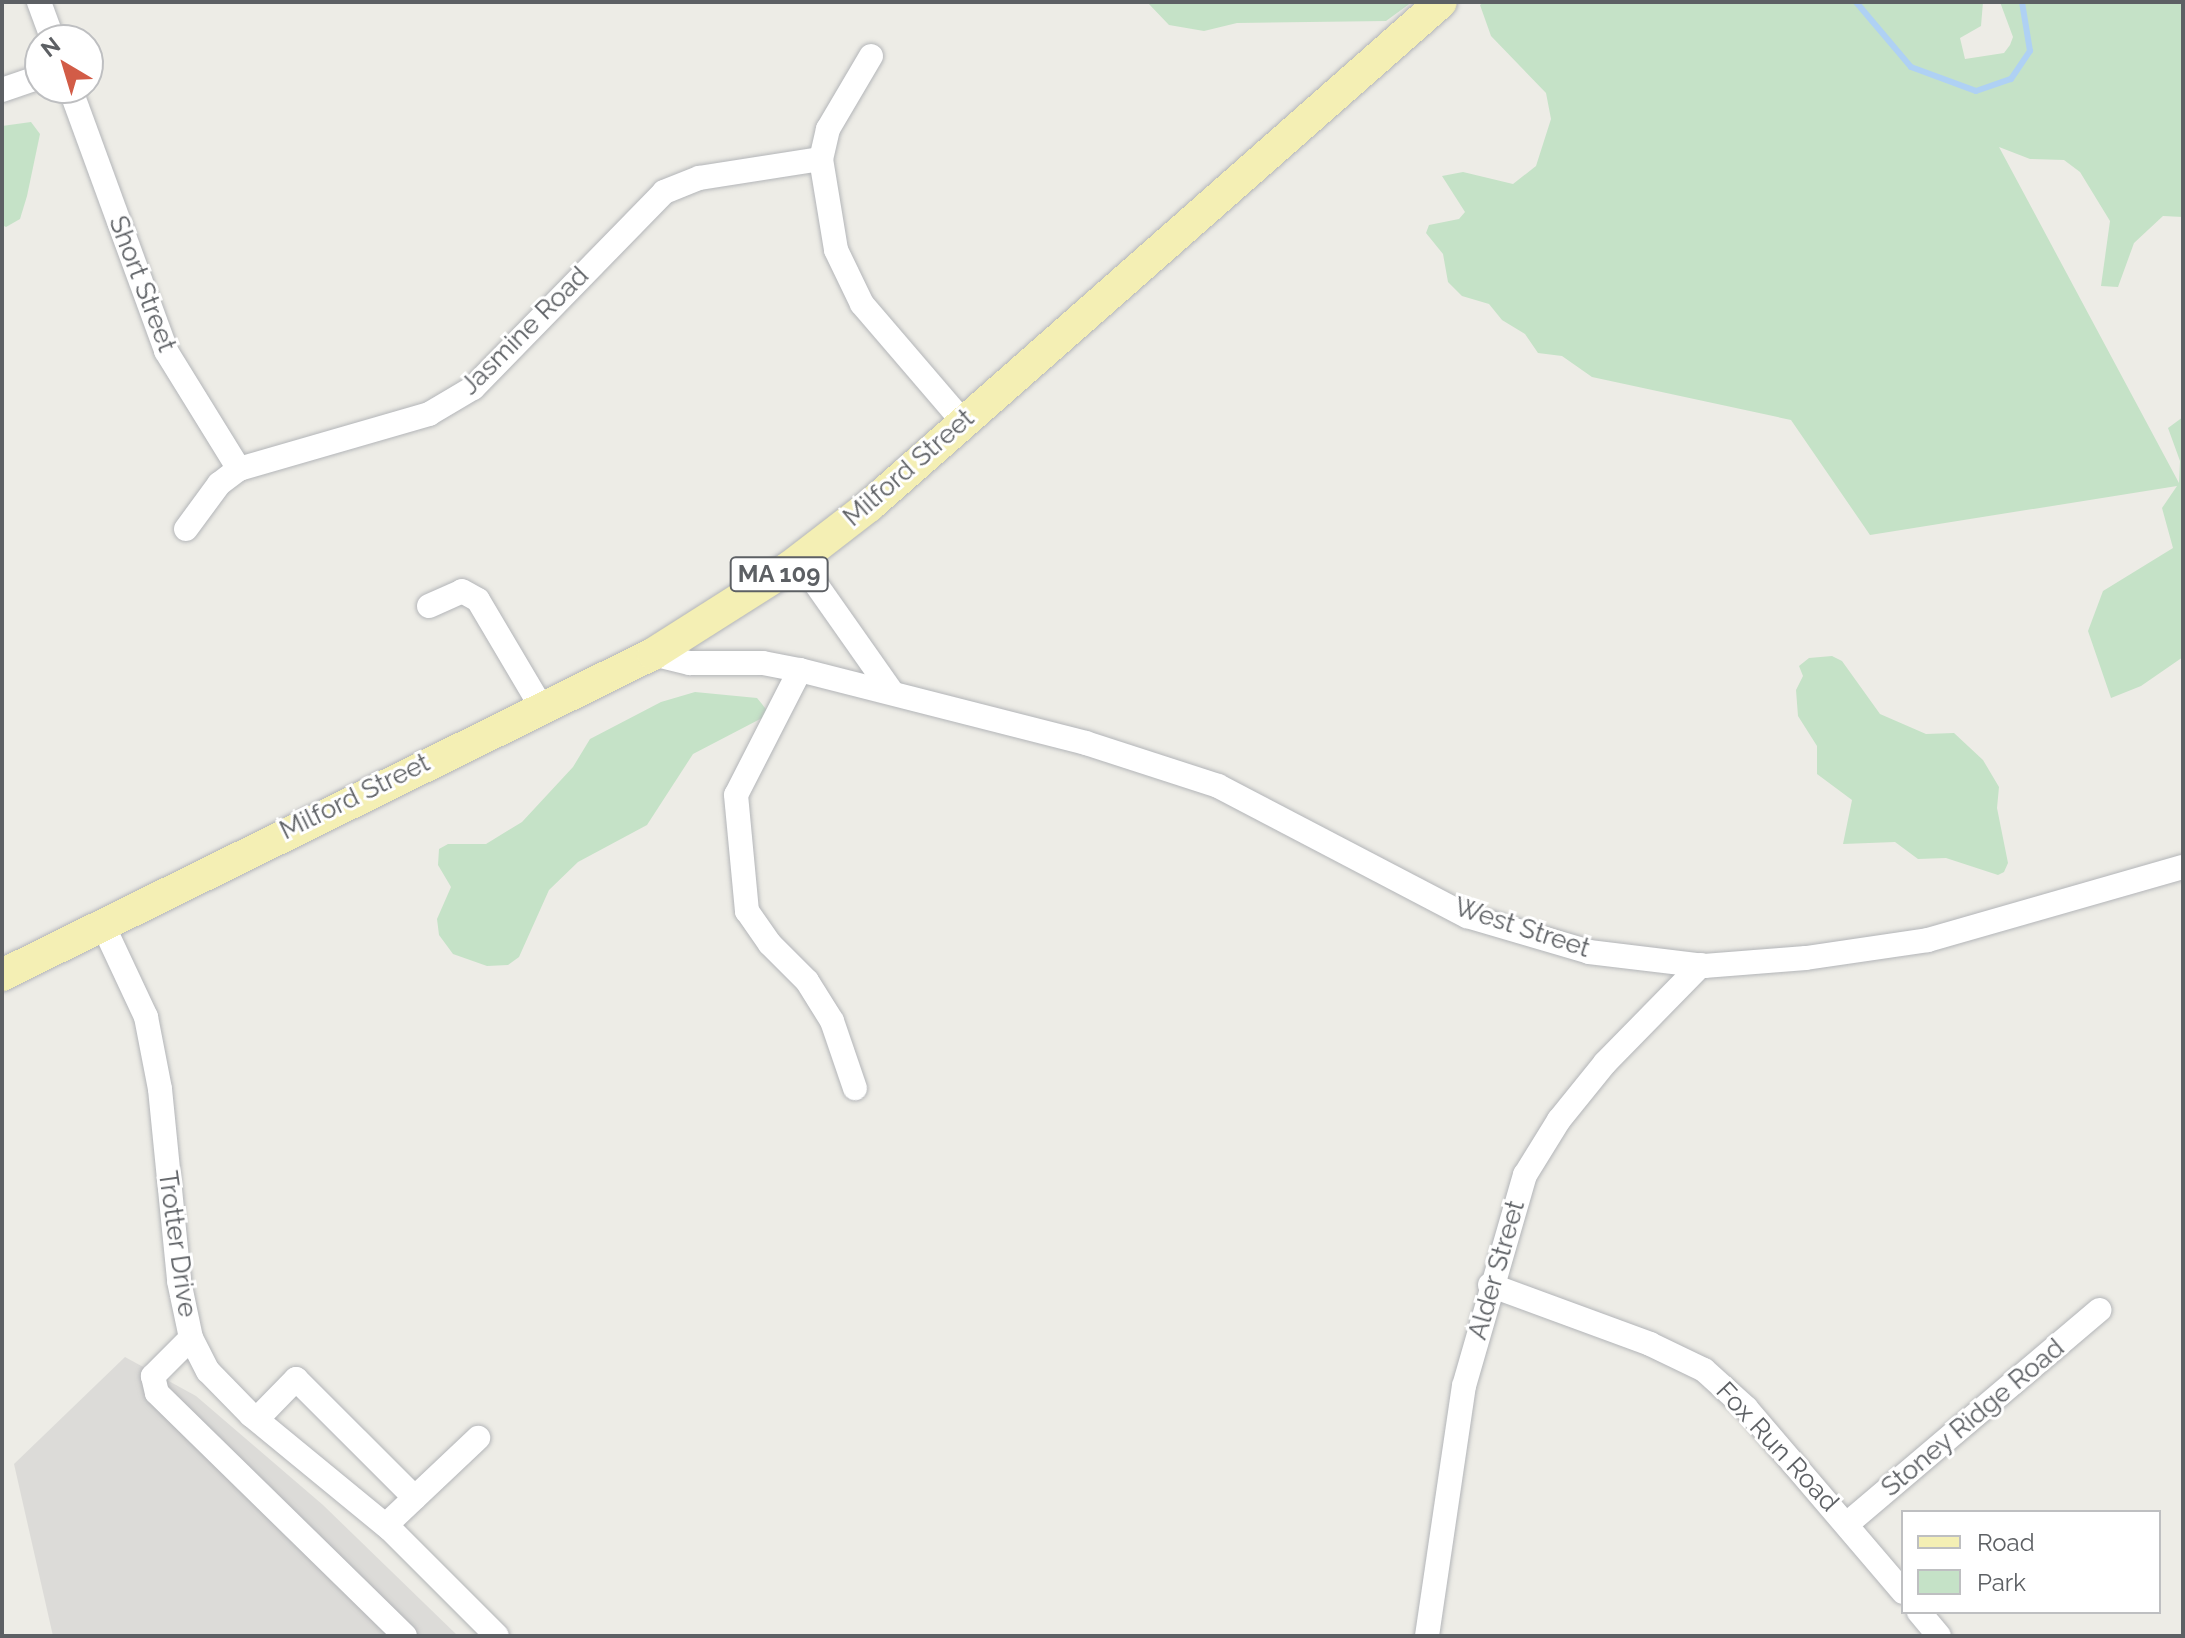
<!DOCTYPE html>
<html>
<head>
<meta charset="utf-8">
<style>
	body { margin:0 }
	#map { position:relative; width:2185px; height:1638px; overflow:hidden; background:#edece6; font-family:Raleway,sans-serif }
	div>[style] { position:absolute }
	.industrial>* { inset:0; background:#dcdbd8 }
	.green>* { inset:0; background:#c5e2c7 }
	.stream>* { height:6px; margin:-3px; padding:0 3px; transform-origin:3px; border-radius:3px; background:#afd1f4 }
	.roads { filter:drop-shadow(0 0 2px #b3b5b8) drop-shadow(0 0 2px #b3b5b8) }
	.minor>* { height:24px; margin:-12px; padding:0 12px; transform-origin:12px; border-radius:12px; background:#fff }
	.major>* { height:32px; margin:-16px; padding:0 16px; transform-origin:16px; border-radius:16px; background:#f4efb4 }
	span { translate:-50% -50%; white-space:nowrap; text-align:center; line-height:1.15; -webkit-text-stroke:6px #fff; paint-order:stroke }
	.shield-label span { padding:2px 6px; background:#fff; border:2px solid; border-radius:6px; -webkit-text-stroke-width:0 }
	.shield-label { font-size:24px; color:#5d6064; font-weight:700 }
	.street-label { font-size:26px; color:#5d6064 }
	.frame { position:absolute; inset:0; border:4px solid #5d6064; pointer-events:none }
	.legend { position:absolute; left:1901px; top:1510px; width:260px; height:104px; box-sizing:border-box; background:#fff; border:2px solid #bebfc1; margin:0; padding:10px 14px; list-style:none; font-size:24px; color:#5d6064 }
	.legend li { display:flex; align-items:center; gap:16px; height:40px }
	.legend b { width:40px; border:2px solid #bebfc1 }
	.north { position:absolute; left:24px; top:24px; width:80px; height:80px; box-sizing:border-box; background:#fff; border:2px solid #bebfc1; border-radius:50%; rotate:322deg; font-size:22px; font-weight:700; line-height:32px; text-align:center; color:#5d6064 }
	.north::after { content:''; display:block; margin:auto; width:28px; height:36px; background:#d25c47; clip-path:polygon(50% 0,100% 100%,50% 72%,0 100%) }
</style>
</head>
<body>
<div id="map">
	<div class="industrial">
		<i style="clip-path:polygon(125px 1357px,196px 1396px,323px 1505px,458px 1636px,53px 1636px,14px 1464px)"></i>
	</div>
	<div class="green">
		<i style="clip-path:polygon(1147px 2px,1412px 2px,1386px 21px,1237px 23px,1204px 31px,1169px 25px)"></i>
		<i style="clip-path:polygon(1484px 2px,1983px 2px,1981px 26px,1960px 38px,1965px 59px,2004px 53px,2010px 45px,2013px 37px,2000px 2px,2183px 2px,2183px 217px,2163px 216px,2134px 243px,2118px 287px,2101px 286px,2110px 221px,2080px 172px,2064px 160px,2030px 159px,1999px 147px,2179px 483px,2180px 461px,2168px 428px,2183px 417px,2183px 657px,2141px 686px,2111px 698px,2088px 631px,2103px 591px,2173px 548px,2162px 508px,2177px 486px,1870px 535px,1791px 420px,1592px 377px,1562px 356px,1538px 353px,1525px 334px,1502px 320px,1489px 304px,1462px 296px,1448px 282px,1443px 254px,1426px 233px,1429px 225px,1459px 219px,1465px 212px,1442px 176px,1463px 172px,1513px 184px,1536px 166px,1551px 119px,1546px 93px,1491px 36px,1480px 5px)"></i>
		<i style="clip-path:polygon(31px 122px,40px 134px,27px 196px,20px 219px,6px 227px,2px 225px,2px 126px)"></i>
		<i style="clip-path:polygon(1832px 656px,1842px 661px,1880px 714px,1926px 734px,1954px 733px,1983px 760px,1999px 787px,1997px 808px,2008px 863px,2004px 872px,1998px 875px,1946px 858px,1918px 859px,1895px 842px,1843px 844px,1852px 800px,1817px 774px,1817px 746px,1798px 716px,1796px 690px,1803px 676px,1799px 666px,1809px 658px)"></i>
		<i style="clip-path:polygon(695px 692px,757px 698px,770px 714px,693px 754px,647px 825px,578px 862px,549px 890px,519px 957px,508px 965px,487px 966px,453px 954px,439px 935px,437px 919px,451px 887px,438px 865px,439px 849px,448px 844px,486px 844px,522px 822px,573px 767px,590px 739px,661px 702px)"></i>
	</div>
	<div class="stream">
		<i style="left:1856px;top:2px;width:85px;rotate:49.8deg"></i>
		<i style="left:1911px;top:67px;width:69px;rotate:20.3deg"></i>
		<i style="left:1976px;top:91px;width:37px;rotate:-19deg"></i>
		<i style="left:2011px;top:79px;width:34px;rotate:-56deg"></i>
		<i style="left:2030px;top:51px;width:50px;rotate:-99.3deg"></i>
	</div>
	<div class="roads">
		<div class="minor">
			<i style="left:39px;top:2px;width:40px;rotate:69.8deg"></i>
			<i style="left:871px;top:56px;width:85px;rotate:120.5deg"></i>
			<i style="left:828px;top:129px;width:31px;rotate:103deg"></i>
			<i style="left:821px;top:159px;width:92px;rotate:80.6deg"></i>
			<i style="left:836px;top:250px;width:60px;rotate:64.3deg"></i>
			<i style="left:862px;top:304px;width:155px;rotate:49.4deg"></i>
			<i style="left:70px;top:88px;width:280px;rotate:69.9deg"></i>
			<i style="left:166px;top:351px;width:139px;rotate:58.3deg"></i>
			<i style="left:2px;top:90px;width:40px;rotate:-18.9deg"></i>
			<i style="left:186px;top:529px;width:56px;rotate:-53.7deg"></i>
			<i style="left:219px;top:484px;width:25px;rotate:-37deg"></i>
			<i style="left:239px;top:469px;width:198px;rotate:-16.1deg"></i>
			<i style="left:429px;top:414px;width:51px;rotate:-30.6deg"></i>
			<i style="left:473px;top:388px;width:274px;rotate:-45.7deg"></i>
			<i style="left:664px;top:192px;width:38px;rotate:-22deg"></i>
			<i style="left:699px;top:178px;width:123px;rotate:-8.9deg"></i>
			<i style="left:799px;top:560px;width:160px;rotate:54.9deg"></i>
			<i style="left:429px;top:606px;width:36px;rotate:-24deg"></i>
			<i style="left:462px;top:591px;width:18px;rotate:29deg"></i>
			<i style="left:478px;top:600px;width:122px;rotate:59.4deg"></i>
			<i style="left:653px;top:654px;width:38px;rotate:14deg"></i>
			<i style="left:690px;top:663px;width:73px"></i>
			<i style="left:763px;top:663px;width:38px;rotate:11deg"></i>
			<i style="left:800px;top:670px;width:295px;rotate:14.3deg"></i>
			<i style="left:1086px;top:743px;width:139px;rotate:18deg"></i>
			<i style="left:1218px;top:786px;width:281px;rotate:27.6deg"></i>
			<i style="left:1467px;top:916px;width:127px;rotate:16.4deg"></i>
			<i style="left:1589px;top:952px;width:116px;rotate:6.9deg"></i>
			<i style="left:1704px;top:966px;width:102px;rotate:-4.5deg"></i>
			<i style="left:1806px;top:958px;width:123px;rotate:-8.4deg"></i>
			<i style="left:1928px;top:940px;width:265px;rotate:-16deg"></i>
			<i style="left:800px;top:670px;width:140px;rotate:117.1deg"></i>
			<i style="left:736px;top:795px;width:117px;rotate:84.6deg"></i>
			<i style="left:747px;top:911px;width:40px;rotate:55.1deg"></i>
			<i style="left:770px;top:944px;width:52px;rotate:45deg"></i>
			<i style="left:807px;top:981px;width:47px;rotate:58deg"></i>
			<i style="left:832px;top:1021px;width:71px;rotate:71.1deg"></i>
			<i style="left:102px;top:923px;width:104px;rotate:64.9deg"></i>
			<i style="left:146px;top:1017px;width:73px;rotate:79deg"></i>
			<i style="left:160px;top:1089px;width:193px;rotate:84.3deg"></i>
			<i style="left:179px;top:1281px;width:58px;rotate:78.1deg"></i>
			<i style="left:191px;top:1338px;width:37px;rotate:63deg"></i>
			<i style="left:208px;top:1371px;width:62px;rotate:45.7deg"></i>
			<i style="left:251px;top:1415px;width:180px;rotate:39.4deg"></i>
			<i style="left:390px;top:1529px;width:151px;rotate:45deg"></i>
			<i style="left:1490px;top:1285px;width:171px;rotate:20.2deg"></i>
			<i style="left:1650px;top:1344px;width:60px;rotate:25.7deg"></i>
			<i style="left:1704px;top:1370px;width:57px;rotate:42.1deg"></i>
			<i style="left:1746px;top:1408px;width:242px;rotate:49.5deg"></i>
			<i style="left:191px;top:1338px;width:54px;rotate:135deg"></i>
			<i style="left:153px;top:1376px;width:17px;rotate:77deg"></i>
			<i style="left:157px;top:1393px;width:347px;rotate:44.4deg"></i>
			<i style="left:257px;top:1419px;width:56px;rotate:-45.7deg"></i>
			<i style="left:296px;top:1379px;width:168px;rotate:45deg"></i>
			<i style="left:1847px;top:1524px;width:331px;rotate:-40.3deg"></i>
			<i style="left:386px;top:1525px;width:127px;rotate:-43.4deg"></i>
			<i style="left:1919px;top:1612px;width:31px;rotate:50deg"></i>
			<i style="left:1427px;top:1636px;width:253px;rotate:-81.6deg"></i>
			<i style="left:1464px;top:1386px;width:220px;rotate:-73.9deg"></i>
			<i style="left:1525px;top:1175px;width:65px;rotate:-58.3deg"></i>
			<i style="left:1559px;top:1120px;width:73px;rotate:-51.1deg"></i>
			<i style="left:1605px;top:1063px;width:137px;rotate:-45.6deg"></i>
		</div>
		<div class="major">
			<i style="left:2px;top:975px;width:726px;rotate:-26.25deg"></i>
			<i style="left:653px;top:654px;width:162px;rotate:-32.4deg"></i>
			<i style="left:790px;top:567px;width:100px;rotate:-37.7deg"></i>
			<i style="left:869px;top:506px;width:762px;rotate:-41.38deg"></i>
		</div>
	</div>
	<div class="shield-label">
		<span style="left:779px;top:574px">MA 109</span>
	</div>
	<div class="street-label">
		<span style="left:142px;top:284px;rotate:69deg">Short Street</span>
		<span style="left:525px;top:331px;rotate:-45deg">Jasmine Road</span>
		<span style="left:909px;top:468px;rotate:-41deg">Milford Street</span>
		<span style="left:355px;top:797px;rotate:-26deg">Milford Street</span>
		<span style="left:1522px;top:928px;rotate:18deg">West Street</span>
		<span style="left:177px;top:1244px;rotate:82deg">Trotter Drive</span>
		<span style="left:1497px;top:1270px;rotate:-74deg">Alder Street</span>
		<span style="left:1973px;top:1418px;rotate:-40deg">Stoney Ridge Road</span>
		<span style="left:1777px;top:1447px;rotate:47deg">Fox Run Road</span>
	</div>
	<div class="frame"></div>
	<ul class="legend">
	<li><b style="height:10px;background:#f4efb4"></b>Road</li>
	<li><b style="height:22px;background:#c5e2c7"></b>Park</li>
	</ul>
	<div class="north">N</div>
</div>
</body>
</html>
